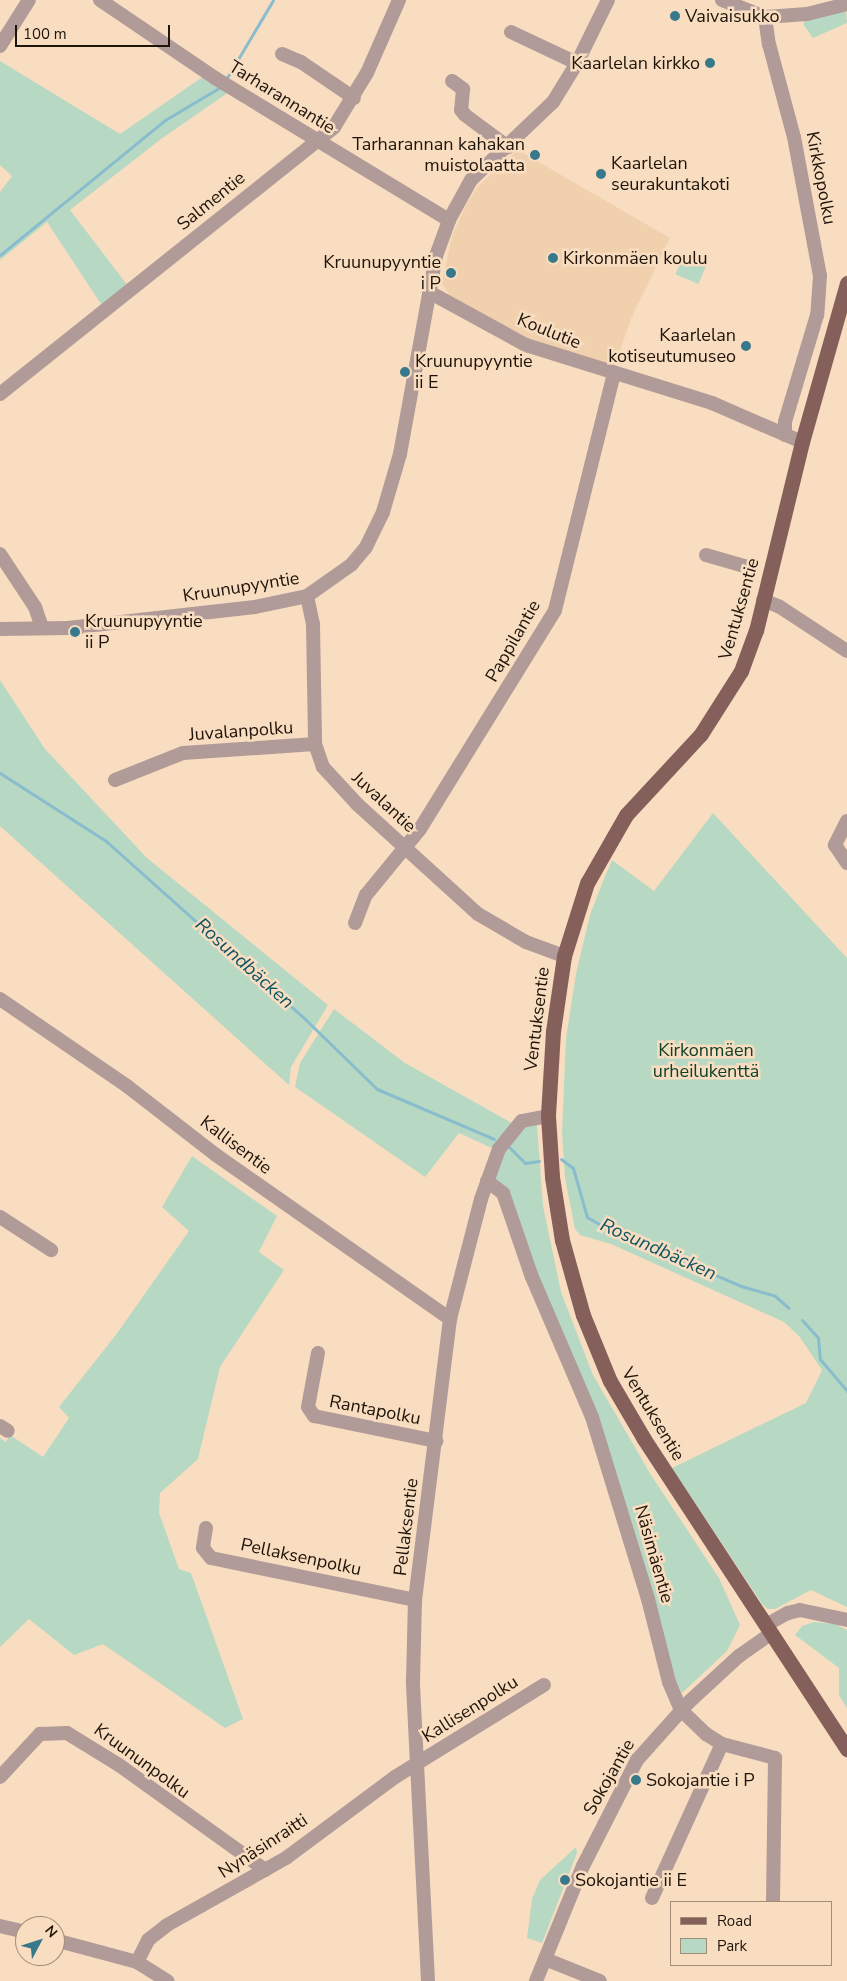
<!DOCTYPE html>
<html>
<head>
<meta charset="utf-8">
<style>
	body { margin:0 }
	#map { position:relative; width:847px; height:1981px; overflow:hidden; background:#f9ddc0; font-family:"Nunito Sans",sans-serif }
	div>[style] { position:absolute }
	.built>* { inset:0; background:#f1d0ae }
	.green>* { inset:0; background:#b7d9c4; transform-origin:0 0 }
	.stream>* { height:3px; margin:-1.5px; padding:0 1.5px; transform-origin:1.5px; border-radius:1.5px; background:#89bccc }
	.minor>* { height:14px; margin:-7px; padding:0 7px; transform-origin:7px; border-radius:7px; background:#b19b98 }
	.major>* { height:15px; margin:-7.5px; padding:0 7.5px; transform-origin:7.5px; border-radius:7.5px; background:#85605b }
	.dots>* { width:14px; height:14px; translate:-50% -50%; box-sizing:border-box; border:2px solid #f9ddc0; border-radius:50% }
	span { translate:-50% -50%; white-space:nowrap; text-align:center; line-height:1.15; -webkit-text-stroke:5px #f9ddc0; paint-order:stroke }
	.poi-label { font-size:18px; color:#1e140a }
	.left { translate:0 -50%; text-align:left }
	.right { translate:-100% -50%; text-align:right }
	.street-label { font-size:18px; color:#1e140a }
	.park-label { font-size:18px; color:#0c4229 }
	.water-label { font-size:19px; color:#0d5465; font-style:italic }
	.legend { position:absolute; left:670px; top:1901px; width:162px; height:65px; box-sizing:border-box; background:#f9ddc0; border:1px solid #a18d77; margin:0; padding:6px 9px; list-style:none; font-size:15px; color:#1e140a }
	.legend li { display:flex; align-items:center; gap:10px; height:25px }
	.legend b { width:25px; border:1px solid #a18d77 }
	.north { position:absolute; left:15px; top:1916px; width:50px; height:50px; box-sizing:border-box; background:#f9ddc0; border:1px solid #a18d77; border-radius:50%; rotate:50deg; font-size:14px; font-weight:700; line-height:20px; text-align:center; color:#1e140a }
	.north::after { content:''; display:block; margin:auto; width:18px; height:22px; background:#37788b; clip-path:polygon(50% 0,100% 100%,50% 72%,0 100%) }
	.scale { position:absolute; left:15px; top:25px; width:155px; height:22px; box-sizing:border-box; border:2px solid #1e140a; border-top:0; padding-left:6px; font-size:15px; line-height:18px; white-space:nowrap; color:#1e140a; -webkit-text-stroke:4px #f9ddc0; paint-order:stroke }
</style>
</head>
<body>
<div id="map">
	<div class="built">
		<i style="clip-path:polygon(518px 150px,670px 238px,631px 319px,615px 365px,537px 343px,450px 296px,442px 283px,452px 236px,465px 207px,478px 186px)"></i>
	</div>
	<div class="green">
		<i style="clip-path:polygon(846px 11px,847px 23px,813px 38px,803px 24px,805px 21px)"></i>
		<i style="clip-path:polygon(0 61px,120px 134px,204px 76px,229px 92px,161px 139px,70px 210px,128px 286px,103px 307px,47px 222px,0 260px,0 192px,12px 176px,0 165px)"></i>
		<i style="left:684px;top:254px;width:25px;height:22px;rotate:23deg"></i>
		<i style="clip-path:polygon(0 680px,45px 749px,147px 858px,328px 1005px,291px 1067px,289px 1085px,0 826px)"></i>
		<i style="clip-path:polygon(713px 813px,847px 958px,847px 1607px,811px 1590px,775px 1609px,768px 1609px,762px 1604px,672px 1468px,806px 1403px,822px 1370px,799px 1336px,784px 1322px,611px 1244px,580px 1235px,575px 1229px,565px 1178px,562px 1133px,566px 1038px,576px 974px,590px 915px,603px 881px,612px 860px,654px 891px)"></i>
		<i style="clip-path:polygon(334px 1009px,405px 1063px,512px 1123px,494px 1149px,459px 1133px,425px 1177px,295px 1087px,300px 1063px)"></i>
		<i style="clip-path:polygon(537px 1125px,543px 1206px,561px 1292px,593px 1375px,651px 1475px,719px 1578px,740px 1625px,727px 1651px,682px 1693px,676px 1681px,629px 1516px,492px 1179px,502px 1152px,526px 1126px)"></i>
		<i style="clip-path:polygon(192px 1156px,277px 1216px,259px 1252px,284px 1270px,220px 1367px,198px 1459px,160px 1493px,159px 1513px,179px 1569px,191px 1573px,243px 1719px,225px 1728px,103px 1644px,74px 1655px,29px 1619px,0 1647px,0 1438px,6px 1442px,10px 1435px,43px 1457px,69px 1418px,59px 1407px,118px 1332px,189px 1231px,162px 1207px)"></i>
		<i style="clip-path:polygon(814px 1622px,835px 1624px,847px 1630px,847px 1708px,839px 1695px,839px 1668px,795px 1635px,802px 1626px)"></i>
		<i style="clip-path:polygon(576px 1847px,577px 1853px,542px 1943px,527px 1938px,532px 1899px,540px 1880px)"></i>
	</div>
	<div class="stream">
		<i style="left:225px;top:81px;width:94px;rotate:-59.3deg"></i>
		<i style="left:0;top:255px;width:213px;rotate:-39.3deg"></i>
		<i style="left:165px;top:120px;width:66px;rotate:-30.8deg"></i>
		<i style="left:0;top:773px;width:126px;rotate:32.7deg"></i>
		<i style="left:106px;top:841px;width:267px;rotate:41.8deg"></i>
		<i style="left:305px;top:1019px;width:100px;rotate:44.2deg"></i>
		<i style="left:377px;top:1089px;width:127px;rotate:23.1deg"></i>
		<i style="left:509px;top:1147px;width:23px;rotate:45deg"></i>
		<i style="left:525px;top:1163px;width:14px;rotate:-8deg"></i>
		<i style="left:561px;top:1159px;width:15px;rotate:37deg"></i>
		<i style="left:573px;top:1168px;width:51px;rotate:74.1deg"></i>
		<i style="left:587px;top:1217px;width:24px;rotate:30deg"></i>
		<i style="left:608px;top:1229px;width:145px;rotate:23.2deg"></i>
		<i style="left:741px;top:1286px;width:35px;rotate:16deg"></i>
		<i style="left:775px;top:1296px;width:18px;rotate:41deg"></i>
		<i style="left:802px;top:1320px;width:24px;rotate:48deg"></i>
		<i style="left:818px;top:1338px;width:21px;rotate:85deg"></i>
		<i style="left:820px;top:1359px;width:42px;rotate:49.8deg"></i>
	</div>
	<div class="minor">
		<i style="left:100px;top:0;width:139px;rotate:34.1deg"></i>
		<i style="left:215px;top:78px;width:274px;rotate:31.3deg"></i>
		<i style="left:722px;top:0;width:46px;rotate:21.6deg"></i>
		<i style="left:765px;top:17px;width:42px;rotate:-4.1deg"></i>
		<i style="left:807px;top:14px;width:41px;rotate:-14deg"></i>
		<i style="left:765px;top:17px;width:27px;rotate:82deg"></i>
		<i style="left:769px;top:44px;width:96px;rotate:75deg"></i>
		<i style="left:794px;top:137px;width:141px;rotate:79.4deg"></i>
		<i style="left:820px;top:276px;width:39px;rotate:94deg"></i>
		<i style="left:817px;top:315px;width:112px;rotate:106.7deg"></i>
		<i style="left:785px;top:422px;width:13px;rotate:90deg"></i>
		<i style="left:511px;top:32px;width:73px;rotate:25.2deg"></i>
		<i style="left:0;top:46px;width:54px;rotate:-57.8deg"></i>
		<i style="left:282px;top:54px;width:21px;rotate:23deg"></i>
		<i style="left:301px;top:62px;width:64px;rotate:34.2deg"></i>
		<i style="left:452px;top:81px;width:14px;rotate:36deg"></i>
		<i style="left:463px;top:89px;width:21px;rotate:95deg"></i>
		<i style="left:461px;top:110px;width:6px;rotate:51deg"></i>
		<i style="left:465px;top:115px;width:54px;rotate:36.7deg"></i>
		<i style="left:429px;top:292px;width:111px;rotate:28.7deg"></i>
		<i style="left:526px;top:345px;width:195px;rotate:17.3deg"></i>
		<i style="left:712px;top:403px;width:98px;rotate:23.4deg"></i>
		<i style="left:0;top:394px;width:428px;rotate:-38.6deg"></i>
		<i style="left:334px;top:127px;width:63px;rotate:-58.6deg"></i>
		<i style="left:367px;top:73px;width:80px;rotate:-66.3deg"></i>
		<i style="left:0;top:554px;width:64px;rotate:56.6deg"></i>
		<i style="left:35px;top:607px;width:21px;rotate:71deg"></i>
		<i style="left:706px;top:555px;width:47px;rotate:16.1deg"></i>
		<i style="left:307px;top:596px;width:29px;rotate:78deg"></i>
		<i style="left:313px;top:624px;width:120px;rotate:89deg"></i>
		<i style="left:315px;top:744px;width:24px;rotate:71deg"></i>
		<i style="left:323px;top:767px;width:50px;rotate:47.4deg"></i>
		<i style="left:357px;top:804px;width:164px;rotate:42.3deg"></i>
		<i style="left:478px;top:914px;width:56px;rotate:30.3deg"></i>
		<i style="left:526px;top:942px;width:40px;rotate:20.2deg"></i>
		<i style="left:763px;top:600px;width:18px;rotate:22deg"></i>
		<i style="left:780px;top:607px;width:80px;rotate:33.3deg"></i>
		<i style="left:0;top:629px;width:68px;rotate:-0.8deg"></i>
		<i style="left:68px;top:628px;width:188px;rotate:-6.4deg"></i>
		<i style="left:255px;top:607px;width:53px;rotate:-11.9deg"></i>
		<i style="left:307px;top:596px;width:54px;rotate:-35.2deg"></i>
		<i style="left:351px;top:565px;width:23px;rotate:-50deg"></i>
		<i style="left:366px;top:547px;width:39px;rotate:-64deg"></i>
		<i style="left:383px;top:512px;width:60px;rotate:-73.7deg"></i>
		<i style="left:400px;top:454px;width:201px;rotate:-79.7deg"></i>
		<i style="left:436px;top:256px;width:38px;rotate:-70deg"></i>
		<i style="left:449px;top:220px;width:46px;rotate:-61.2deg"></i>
		<i style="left:471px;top:180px;width:113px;rotate:-43.6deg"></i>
		<i style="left:553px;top:102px;width:46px;rotate:-58.4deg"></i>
		<i style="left:577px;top:63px;width:70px;rotate:-63.8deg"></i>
		<i style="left:115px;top:780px;width:73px;rotate:-21.7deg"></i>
		<i style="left:183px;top:753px;width:132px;rotate:-3.9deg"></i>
		<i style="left:847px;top:821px;width:27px;rotate:117deg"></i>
		<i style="left:835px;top:845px;width:22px;rotate:56deg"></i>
		<i style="left:355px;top:923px;width:30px;rotate:-69deg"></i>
		<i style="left:366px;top:895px;width:85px;rotate:-50.7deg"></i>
		<i style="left:420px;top:829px;width:257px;rotate:-58.3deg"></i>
		<i style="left:555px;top:610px;width:243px;rotate:-76deg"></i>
		<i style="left:0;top:999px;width:154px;rotate:34.4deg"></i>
		<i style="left:127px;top:1086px;width:113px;rotate:37.8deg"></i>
		<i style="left:216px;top:1155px;width:286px;rotate:35deg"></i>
		<i style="left:487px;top:1181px;width:20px;rotate:37deg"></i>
		<i style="left:503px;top:1193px;width:89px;rotate:71deg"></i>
		<i style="left:532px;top:1277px;width:152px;rotate:66.8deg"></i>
		<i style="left:592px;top:1417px;width:190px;rotate:72.9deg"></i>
		<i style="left:648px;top:1599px;width:86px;rotate:75.8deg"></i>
		<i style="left:669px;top:1682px;width:30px;rotate:67deg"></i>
		<i style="left:681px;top:1710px;width:35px;rotate:44deg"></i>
		<i style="left:706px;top:1734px;width:19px;rotate:32deg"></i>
		<i style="left:722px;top:1744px;width:55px;rotate:14.8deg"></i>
		<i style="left:775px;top:1758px;width:144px;rotate:90.8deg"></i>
		<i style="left:0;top:1217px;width:61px;rotate:32.9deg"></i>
		<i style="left:318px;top:1353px;width:55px;rotate:100.5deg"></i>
		<i style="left:308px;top:1407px;width:11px;rotate:56deg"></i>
		<i style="left:314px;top:1416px;width:125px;rotate:11.6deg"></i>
		<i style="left:0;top:1426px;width:9px;rotate:32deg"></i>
		<i style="left:206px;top:1528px;width:20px;rotate:99deg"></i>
		<i style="left:203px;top:1548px;width:13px;rotate:51deg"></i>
		<i style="left:211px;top:1558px;width:208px;rotate:11.6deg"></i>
		<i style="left:766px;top:1625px;width:25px;rotate:-29deg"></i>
		<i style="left:788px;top:1613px;width:12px;rotate:-14deg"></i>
		<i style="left:800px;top:1610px;width:48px;rotate:12deg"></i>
		<i style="left:0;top:1777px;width:59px;rotate:-47.1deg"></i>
		<i style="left:40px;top:1734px;width:27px;rotate:-2deg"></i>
		<i style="left:67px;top:1733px;width:61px;rotate:31.6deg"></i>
		<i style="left:119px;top:1765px;width:180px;rotate:35.7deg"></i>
		<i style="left:652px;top:1898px;width:169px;rotate:-65.6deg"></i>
		<i style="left:0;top:1926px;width:26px;rotate:13deg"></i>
		<i style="left:55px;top:1940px;width:85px;rotate:15deg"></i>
		<i style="left:137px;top:1962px;width:36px;rotate:32deg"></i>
		<i style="left:545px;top:1959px;width:59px;rotate:21.8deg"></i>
		<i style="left:137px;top:1962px;width:25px;rotate:-63deg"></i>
		<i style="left:148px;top:1940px;width:24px;rotate:-38deg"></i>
		<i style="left:167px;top:1925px;width:137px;rotate:-29.4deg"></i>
		<i style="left:286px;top:1858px;width:136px;rotate:-36.6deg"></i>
		<i style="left:395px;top:1777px;width:175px;rotate:-31.7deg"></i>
		<i style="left:428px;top:1981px;width:300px;rotate:-92.9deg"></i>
		<i style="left:413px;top:1681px;width:81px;rotate:-88.6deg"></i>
		<i style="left:415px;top:1600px;width:283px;rotate:-82.9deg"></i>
		<i style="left:450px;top:1319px;width:124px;rotate:-75.5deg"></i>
		<i style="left:481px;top:1199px;width:53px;rotate:-70.2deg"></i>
		<i style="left:499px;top:1149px;width:36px;rotate:-51deg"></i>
		<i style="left:522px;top:1121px;width:26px;rotate:-11deg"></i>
		<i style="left:536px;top:1981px;width:124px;rotate:-67.8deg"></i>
		<i style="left:583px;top:1866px;width:119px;rotate:-63deg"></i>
		<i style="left:637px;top:1760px;width:79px;rotate:-48.1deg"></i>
		<i style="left:690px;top:1701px;width:67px;rotate:-42.6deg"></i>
		<i style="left:739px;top:1656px;width:39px;rotate:-35deg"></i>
	</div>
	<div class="major">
		<i style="left:847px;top:283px;width:165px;rotate:105.8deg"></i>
		<i style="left:802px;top:442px;width:194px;rotate:103.7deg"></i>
		<i style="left:756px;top:630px;width:44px;rotate:110.1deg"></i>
		<i style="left:741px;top:671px;width:75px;rotate:122.4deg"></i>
		<i style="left:701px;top:734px;width:110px;rotate:132.8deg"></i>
		<i style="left:626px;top:815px;width:78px;rotate:119.8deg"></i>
		<i style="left:587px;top:883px;width:77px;rotate:107.5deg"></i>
		<i style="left:564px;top:956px;width:76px;rotate:98.3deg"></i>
		<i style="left:553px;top:1031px;width:85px;rotate:93.4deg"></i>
		<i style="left:548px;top:1116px;width:61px;rotate:86.2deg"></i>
		<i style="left:552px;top:1177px;width:64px;rotate:81deg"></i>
		<i style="left:562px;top:1240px;width:78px;rotate:74.4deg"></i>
		<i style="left:583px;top:1315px;width:71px;rotate:67.8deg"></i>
		<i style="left:610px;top:1381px;width:67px;rotate:59.6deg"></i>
		<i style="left:644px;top:1439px;width:371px;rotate:56.8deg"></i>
	</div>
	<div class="dots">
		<i style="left:675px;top:16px;background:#37788b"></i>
		<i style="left:710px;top:63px;background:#37788b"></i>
		<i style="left:535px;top:155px;background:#37788b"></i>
		<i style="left:601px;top:174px;background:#37788b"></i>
		<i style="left:553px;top:258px;background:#37788b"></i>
		<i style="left:451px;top:273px;background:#37788b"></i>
		<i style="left:746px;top:346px;background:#37788b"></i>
		<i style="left:405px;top:372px;background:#37788b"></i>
		<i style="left:75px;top:632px;background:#37788b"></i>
		<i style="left:636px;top:1780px;background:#37788b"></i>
		<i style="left:565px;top:1880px;background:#37788b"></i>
	</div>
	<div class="poi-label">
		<span class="left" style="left:685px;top:16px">Vaivaisukko</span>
		<span class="right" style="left:700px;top:63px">Kaarlelan kirkko</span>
		<span class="right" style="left:525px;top:155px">Tarharannan kahakan<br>muistolaatta</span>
		<span class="left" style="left:611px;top:174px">Kaarlelan<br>seurakuntakoti</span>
		<span class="left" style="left:563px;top:258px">Kirkonmäen koulu</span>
		<span class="right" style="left:441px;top:273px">Kruunupyyntie<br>i P</span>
		<span class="right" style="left:736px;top:346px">Kaarlelan<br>kotiseutumuseo</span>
		<span class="left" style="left:415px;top:372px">Kruunupyyntie<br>ii E</span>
		<span class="left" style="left:85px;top:632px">Kruunupyyntie<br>ii P</span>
		<span class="left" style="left:646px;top:1780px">Sokojantie i P</span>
		<span class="left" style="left:575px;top:1880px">Sokojantie ii E</span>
	</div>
	<div class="street-label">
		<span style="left:282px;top:97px;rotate:32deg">Tarharannantie</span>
		<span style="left:821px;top:178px;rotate:79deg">Kirkkopolku</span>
		<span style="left:211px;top:201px;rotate:-39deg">Salmentie</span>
		<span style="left:549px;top:331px;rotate:22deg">Koulutie</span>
		<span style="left:241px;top:587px;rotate:-9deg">Kruunupyyntie</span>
		<span style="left:739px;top:609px;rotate:-74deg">Ventuksentie</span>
		<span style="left:513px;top:641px;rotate:-60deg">Pappilantie</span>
		<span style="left:241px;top:731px;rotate:-4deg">Juvalanpolku</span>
		<span style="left:384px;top:802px;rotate:43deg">Juvalantie</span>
		<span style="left:537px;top:1019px;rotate:-83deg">Ventuksentie</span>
		<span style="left:236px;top:1145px;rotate:37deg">Kallisentie</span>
		<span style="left:375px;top:1410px;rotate:11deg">Rantapolku</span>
		<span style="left:653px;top:1414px;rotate:59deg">Ventuksentie</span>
		<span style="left:406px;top:1527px;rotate:-83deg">Pellaksentie</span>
		<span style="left:654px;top:1554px;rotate:74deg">Näsimäentie</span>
		<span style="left:301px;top:1557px;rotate:12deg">Pellaksenpolku</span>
		<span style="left:470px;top:1709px;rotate:-32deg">Kallisenpolku</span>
		<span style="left:142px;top:1761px;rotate:36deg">Kruununpolku</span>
		<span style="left:609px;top:1777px;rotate:-60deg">Sokojantie</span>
		<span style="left:263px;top:1846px;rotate:-33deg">Nynäsinraitti</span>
	</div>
	<div class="park-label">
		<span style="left:706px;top:1061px">Kirkonmäen<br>urheilukenttä</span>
	</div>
	<div class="water-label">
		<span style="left:244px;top:964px;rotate:42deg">Rosundbäcken</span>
		<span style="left:658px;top:1250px;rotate:24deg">Rosundbäcken</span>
	</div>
	<ul class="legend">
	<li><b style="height:6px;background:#85605b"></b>Road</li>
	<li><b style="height:14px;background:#b7d9c4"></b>Park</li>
	</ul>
	<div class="north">N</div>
	<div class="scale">100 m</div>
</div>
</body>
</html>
